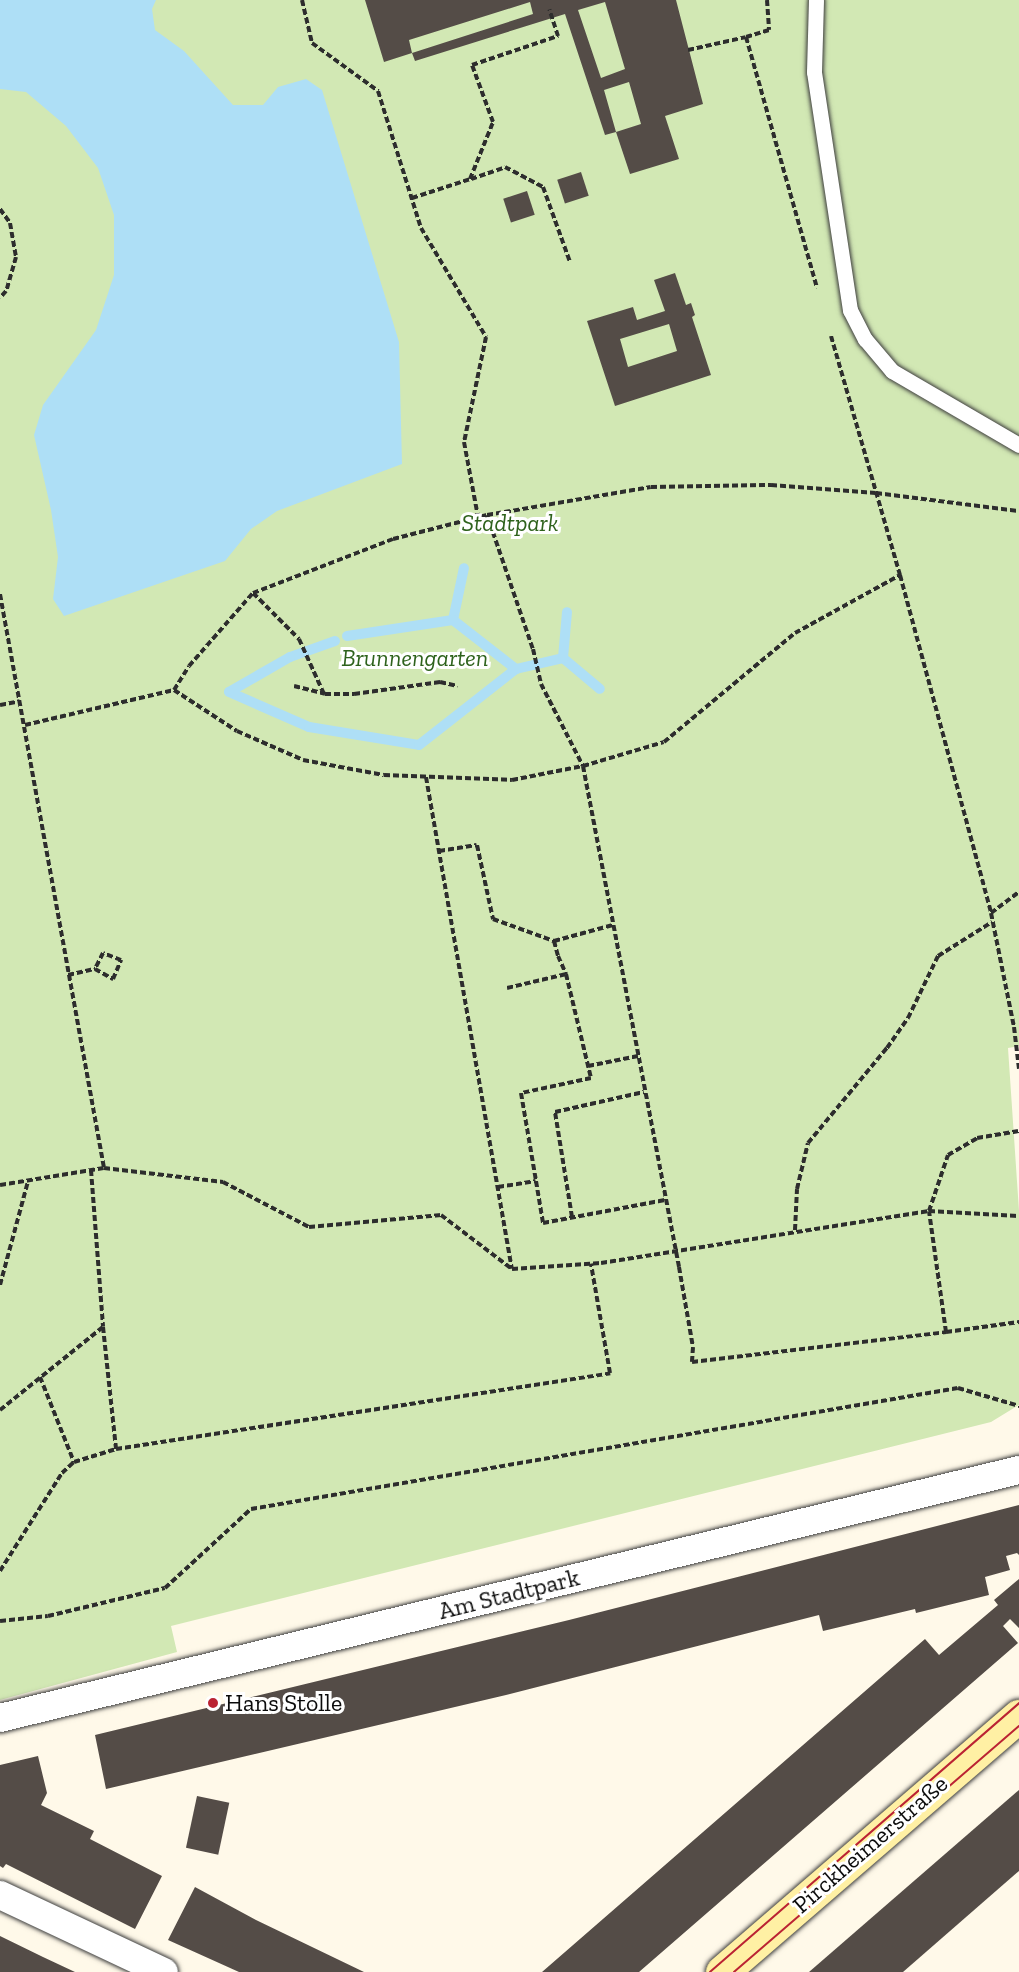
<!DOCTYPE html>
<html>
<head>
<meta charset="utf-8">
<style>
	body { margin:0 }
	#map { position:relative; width:1019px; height:1972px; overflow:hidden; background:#fff9e9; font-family:"Zilla Slab",serif }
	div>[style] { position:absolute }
	.green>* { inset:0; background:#d2e8b4 }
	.water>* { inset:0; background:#aedff6 }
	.stream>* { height:10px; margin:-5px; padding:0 5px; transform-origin:5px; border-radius:5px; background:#aedff6 }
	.building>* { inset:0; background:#544c47; transform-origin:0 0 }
	.path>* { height:4px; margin-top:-2px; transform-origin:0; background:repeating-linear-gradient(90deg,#2d2d2d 0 6px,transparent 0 9px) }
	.roads { filter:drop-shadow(0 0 2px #3e3e3e) drop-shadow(0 0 2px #3e3e3e) }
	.service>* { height:15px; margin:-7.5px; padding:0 7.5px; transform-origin:7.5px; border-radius:7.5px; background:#fff }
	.minor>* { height:28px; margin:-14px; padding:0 14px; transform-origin:14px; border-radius:14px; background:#fff }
	.secondary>* { height:33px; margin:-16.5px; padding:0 16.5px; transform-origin:16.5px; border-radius:16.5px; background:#fff0a4 }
	.tram>* { height:1.5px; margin:-0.75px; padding:0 0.75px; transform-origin:0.75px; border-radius:0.75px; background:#bb2333 }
	.dots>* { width:16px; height:16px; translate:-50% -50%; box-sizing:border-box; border:3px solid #fff; border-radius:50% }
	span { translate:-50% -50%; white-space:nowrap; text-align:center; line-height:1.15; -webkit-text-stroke:6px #fff; paint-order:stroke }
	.park-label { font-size:24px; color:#2e621c; font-style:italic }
	.street-label { font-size:24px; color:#0b0b0b }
	.poi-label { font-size:24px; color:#0b0b0b }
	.left { translate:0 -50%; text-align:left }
</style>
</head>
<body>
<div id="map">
	<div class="green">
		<i style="clip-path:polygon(0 0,1019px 0,1019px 1046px,1008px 1048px,1019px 1211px,1019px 1405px,991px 1422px,171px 1626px,177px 1652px,0 1700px)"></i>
	</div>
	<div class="water">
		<i style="clip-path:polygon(0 0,156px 0,152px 9px,155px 30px,184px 51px,233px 105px,263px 105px,278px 87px,306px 79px,322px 90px,399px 342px,402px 464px,277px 511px,251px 529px,225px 561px,64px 616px,53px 599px,58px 557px,51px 510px,34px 435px,43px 405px,96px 330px,114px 275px,114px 215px,98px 168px,66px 126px,26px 92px,0 89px)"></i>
	</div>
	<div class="stream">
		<i style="left:453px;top:620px;width:53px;rotate:-78.1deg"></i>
		<i style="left:347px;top:636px;width:107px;rotate:-8.6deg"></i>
		<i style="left:453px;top:620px;width:80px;rotate:37.9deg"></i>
		<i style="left:335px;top:641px;width:48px;rotate:160.4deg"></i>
		<i style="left:290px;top:657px;width:70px;rotate:150.2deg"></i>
		<i style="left:229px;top:692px;width:87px;rotate:23.6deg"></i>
		<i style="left:309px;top:727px;width:111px;rotate:9.3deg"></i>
		<i style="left:419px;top:745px;width:123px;rotate:-38.1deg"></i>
		<i style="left:516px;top:669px;width:48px;rotate:-13.2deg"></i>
		<i style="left:563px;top:658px;width:48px;rotate:40deg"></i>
		<i style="left:563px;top:658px;width:46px;rotate:-85deg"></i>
	</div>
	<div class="building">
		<i style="clip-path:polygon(evenodd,365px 0,676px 0,703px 104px,665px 116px,679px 159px,630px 174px,616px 132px,641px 124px,629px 82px,604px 90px,616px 132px,605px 135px,565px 14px,415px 61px,412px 53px,533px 14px,530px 2px,409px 40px,412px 53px,384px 62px,365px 0,605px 2px,625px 69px,601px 78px,578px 10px,605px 2px)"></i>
		<i style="left:581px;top:172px;width:25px;height:25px;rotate:72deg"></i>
		<i style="left:527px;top:191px;width:25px;height:25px;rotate:72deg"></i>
		<i style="clip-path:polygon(evenodd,675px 273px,686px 305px,691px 303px,695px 315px,692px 317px,711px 375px,615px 406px,587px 321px,633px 307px,637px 320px,665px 311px,654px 280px,675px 273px,669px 324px,677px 351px,628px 367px,620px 339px,669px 324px)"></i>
		<i style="clip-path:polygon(1019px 1505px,1019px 1555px,1017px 1553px,1006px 1556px,1010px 1570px,985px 1577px,989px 1595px,916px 1613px,915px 1609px,823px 1631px,819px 1615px,506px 1695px,106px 1789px,95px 1735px,569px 1620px)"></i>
		<i style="clip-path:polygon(1019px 1579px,1019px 1628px,1010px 1619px,1003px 1626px,1018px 1643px,639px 1972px,542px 1972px,925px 1639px,939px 1655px,998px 1605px,994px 1600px)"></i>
		<i style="clip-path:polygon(38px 1756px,47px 1793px,41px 1805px,94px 1831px,90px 1839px,162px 1876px,135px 1929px,6px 1864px,3px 1868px,0 1866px,0 1765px)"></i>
		<i style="clip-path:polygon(1019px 1790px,1019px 1871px,903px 1972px,809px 1972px)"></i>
		<i style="left:197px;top:1796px;width:33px;height:53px;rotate:12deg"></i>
		<i style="clip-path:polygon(195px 1887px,256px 1920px,364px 1972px,239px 1972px,168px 1940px)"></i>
		<i style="clip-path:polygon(0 1936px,43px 1957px,75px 1972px,0 1972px)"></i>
	</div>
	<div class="path">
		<i style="left:302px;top:0;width:44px;rotate:76.9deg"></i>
		<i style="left:312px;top:43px;width:82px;rotate:36deg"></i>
		<i style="left:378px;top:91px;width:144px;rotate:72.6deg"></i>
		<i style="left:421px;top:228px;width:127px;rotate:59.2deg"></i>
		<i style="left:486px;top:337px;width:107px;rotate:101.8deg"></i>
		<i style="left:464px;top:442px;width:76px;rotate:79.4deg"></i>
		<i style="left:767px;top:0;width:30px;rotate:86deg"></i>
		<i style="left:769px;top:30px;width:24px;rotate:163deg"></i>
		<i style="left:746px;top:37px;width:261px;rotate:74.2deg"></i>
		<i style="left:688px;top:50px;width:59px;rotate:-12.6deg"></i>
		<i style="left:471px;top:179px;width:36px;rotate:-19deg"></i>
		<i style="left:505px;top:167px;width:43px;rotate:27.8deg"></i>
		<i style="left:543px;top:187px;width:80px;rotate:70.2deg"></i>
		<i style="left:412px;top:198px;width:61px;rotate:-18.1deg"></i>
		<i style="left:470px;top:179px;width:61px;rotate:-68deg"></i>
		<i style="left:493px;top:122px;width:61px;rotate:-110.2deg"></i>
		<i style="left:472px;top:65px;width:91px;rotate:-18.6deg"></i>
		<i style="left:558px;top:36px;width:28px;rotate:-108deg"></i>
		<i style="left:0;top:209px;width:17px;rotate:54deg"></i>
		<i style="left:10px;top:223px;width:35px;rotate:80deg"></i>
		<i style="left:16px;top:257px;width:35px;rotate:106deg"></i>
		<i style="left:6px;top:291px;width:9px;rotate:131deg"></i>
		<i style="left:831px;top:336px;width:249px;rotate:73.9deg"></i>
		<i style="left:900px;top:575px;width:350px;rotate:74.9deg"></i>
		<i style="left:991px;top:913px;width:116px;rotate:78.6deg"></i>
		<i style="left:1014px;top:1027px;width:42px;rotate:83.2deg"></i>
		<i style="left:487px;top:515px;width:142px;rotate:71.1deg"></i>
		<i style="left:533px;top:649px;width:36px;rotate:77deg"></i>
		<i style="left:541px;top:684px;width:92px;rotate:62.9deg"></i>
		<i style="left:583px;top:766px;width:84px;rotate:-16.5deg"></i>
		<i style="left:664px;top:742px;width:170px;rotate:-39.8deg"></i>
		<i style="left:795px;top:633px;width:120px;rotate:-28.9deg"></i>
		<i style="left:253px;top:593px;width:65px;rotate:45deg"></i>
		<i style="left:299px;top:639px;width:60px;rotate:65.6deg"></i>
		<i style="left:0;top:594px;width:583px;rotate:79.73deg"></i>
		<i style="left:294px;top:686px;width:32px;rotate:14deg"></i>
		<i style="left:325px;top:694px;width:29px"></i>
		<i style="left:354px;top:694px;width:87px;rotate:-7.9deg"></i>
		<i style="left:440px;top:682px;width:18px;rotate:13deg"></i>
		<i style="left:174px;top:690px;width:28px;rotate:-58deg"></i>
		<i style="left:189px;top:666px;width:97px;rotate:-48.8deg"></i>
		<i style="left:253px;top:593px;width:150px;rotate:-21.1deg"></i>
		<i style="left:393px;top:539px;width:97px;rotate:-14.3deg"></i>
		<i style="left:487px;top:515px;width:166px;rotate:-9.7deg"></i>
		<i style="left:651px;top:487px;width:120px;rotate:-1deg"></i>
		<i style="left:771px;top:485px;width:105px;rotate:4.4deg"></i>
		<i style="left:876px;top:493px;width:144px;rotate:7.2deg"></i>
		<i style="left:0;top:705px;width:20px;rotate:-11deg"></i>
		<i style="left:25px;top:725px;width:153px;rotate:-13.2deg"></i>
		<i style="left:174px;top:690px;width:75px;rotate:33.1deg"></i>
		<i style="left:237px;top:731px;width:72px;rotate:23.7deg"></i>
		<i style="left:303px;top:760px;width:82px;rotate:10.5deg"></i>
		<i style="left:384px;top:775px;width:128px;rotate:2.2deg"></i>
		<i style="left:512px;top:780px;width:72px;rotate:-11.2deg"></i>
		<i style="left:583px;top:766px;width:510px;rotate:79.15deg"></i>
		<i style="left:679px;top:1267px;width:81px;rotate:80.1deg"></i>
		<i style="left:693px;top:1347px;width:15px;rotate:94deg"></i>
		<i style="left:692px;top:1362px;width:256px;rotate:-6.7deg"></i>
		<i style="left:946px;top:1332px;width:122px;rotate:-98deg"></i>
		<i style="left:929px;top:1211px;width:59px;rotate:-71.3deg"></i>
		<i style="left:948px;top:1155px;width:34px;rotate:-30deg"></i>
		<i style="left:977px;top:1138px;width:43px;rotate:-9.5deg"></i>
		<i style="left:426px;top:777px;width:499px;rotate:80.1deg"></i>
		<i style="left:439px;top:851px;width:38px;rotate:-9deg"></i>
		<i style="left:477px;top:845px;width:76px;rotate:77.8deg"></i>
		<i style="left:493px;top:919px;width:65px;rotate:19.8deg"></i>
		<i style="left:554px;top:941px;width:61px;rotate:-15.2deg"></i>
		<i style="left:991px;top:913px;width:35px;rotate:-37deg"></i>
		<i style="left:554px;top:941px;width:16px;rotate:75deg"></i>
		<i style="left:558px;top:956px;width:20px;rotate:66deg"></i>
		<i style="left:68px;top:975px;width:28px;rotate:-13deg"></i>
		<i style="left:95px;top:969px;width:21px;rotate:29deg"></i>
		<i style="left:113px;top:979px;width:21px;rotate:-67deg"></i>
		<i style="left:121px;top:960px;width:19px;rotate:-159deg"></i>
		<i style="left:103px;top:953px;width:18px;rotate:117deg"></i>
		<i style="left:507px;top:988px;width:61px;rotate:-13.3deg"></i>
		<i style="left:566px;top:974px;width:107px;rotate:76.5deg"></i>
		<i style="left:591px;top:1078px;width:72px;rotate:167.9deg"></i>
		<i style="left:521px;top:1093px;width:89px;rotate:80.3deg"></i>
		<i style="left:588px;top:1066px;width:51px;rotate:-11.3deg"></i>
		<i style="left:91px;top:1170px;width:157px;rotate:85.6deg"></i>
		<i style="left:103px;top:1327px;width:123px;rotate:83.9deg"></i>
		<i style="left:116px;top:1449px;width:500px;rotate:-8.7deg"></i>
		<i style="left:610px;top:1373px;width:111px;rotate:-99.9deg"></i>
		<i style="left:0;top:1185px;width:105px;rotate:-9.3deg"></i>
		<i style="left:104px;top:1168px;width:120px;rotate:6.7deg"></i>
		<i style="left:223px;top:1182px;width:97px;rotate:27.6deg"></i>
		<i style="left:309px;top:1227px;width:133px;rotate:-5.2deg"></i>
		<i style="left:441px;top:1215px;width:89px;rotate:37.3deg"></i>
		<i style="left:512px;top:1269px;width:89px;rotate:-3.9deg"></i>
		<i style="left:601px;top:1263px;width:332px;rotate:-9deg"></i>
		<i style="left:929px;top:1211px;width:90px;rotate:3.2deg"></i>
		<i style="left:498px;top:1187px;width:38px;rotate:-9deg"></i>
		<i style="left:536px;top:1181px;width:43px;rotate:80.5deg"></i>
		<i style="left:543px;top:1223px;width:124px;rotate:-10.7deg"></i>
		<i style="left:572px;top:1217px;width:106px;rotate:-99.2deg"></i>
		<i style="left:555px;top:1112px;width:91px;rotate:-12.7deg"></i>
		<i style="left:795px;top:1230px;width:41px;rotate:-87.2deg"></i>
		<i style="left:797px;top:1189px;width:47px;rotate:-76.6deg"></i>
		<i style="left:808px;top:1143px;width:124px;rotate:-50.3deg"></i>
		<i style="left:887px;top:1048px;width:37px;rotate:-55deg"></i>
		<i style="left:908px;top:1018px;width:69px;rotate:-64.2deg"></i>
		<i style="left:938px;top:956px;width:64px;rotate:-32.2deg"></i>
		<i style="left:0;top:1285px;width:108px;rotate:-74.9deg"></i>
		<i style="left:946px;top:1332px;width:74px;rotate:-7.8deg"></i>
		<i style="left:40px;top:1377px;width:92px;rotate:68.2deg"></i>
		<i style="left:0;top:1410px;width:132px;rotate:-38.9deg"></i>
		<i style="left:0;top:1571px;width:116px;rotate:-57.7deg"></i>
		<i style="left:62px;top:1473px;width:16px;rotate:-43deg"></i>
		<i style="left:74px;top:1462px;width:44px;rotate:-17.2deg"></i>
		<i style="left:0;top:1621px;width:48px;rotate:-5.9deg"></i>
		<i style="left:48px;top:1616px;width:120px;rotate:-13.5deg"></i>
		<i style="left:165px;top:1588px;width:117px;rotate:-42.6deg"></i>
		<i style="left:251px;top:1509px;width:717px;rotate:-9.71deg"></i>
		<i style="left:958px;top:1388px;width:64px;rotate:16.4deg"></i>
	</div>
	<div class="roads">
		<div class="service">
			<i style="left:816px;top:0;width:72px;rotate:91.6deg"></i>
			<i style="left:814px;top:72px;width:241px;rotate:81.4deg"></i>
			<i style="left:850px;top:310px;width:33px;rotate:63deg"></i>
			<i style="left:865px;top:339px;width:42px;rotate:49.8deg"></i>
			<i style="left:892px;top:371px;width:147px;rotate:30.2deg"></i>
		</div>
		<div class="minor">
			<i style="left:0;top:1718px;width:1049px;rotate:-13.68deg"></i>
			<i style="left:0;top:1895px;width:181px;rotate:25.2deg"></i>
		</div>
		<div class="secondary">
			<i style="left:722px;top:1972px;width:392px;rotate:-40.8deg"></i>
		</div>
	</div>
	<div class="tram">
		<i style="left:710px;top:1972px;width:410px;rotate:-41deg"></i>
		<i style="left:734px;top:1972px;width:376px;rotate:-40.8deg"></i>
	</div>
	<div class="dots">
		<i style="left:213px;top:1703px;background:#bb2333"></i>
	</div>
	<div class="park-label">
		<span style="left:510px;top:523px">Stadtpark</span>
		<span style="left:415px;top:658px">Brunnengarten</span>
	</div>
	<div class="street-label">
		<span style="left:509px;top:1594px;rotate:-14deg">Am Stadtpark</span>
		<span style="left:870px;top:1844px;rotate:-41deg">Pirckheimerstraße</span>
	</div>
	<div class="poi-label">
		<span class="left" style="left:225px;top:1703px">Hans Stolle</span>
	</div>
</div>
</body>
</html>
